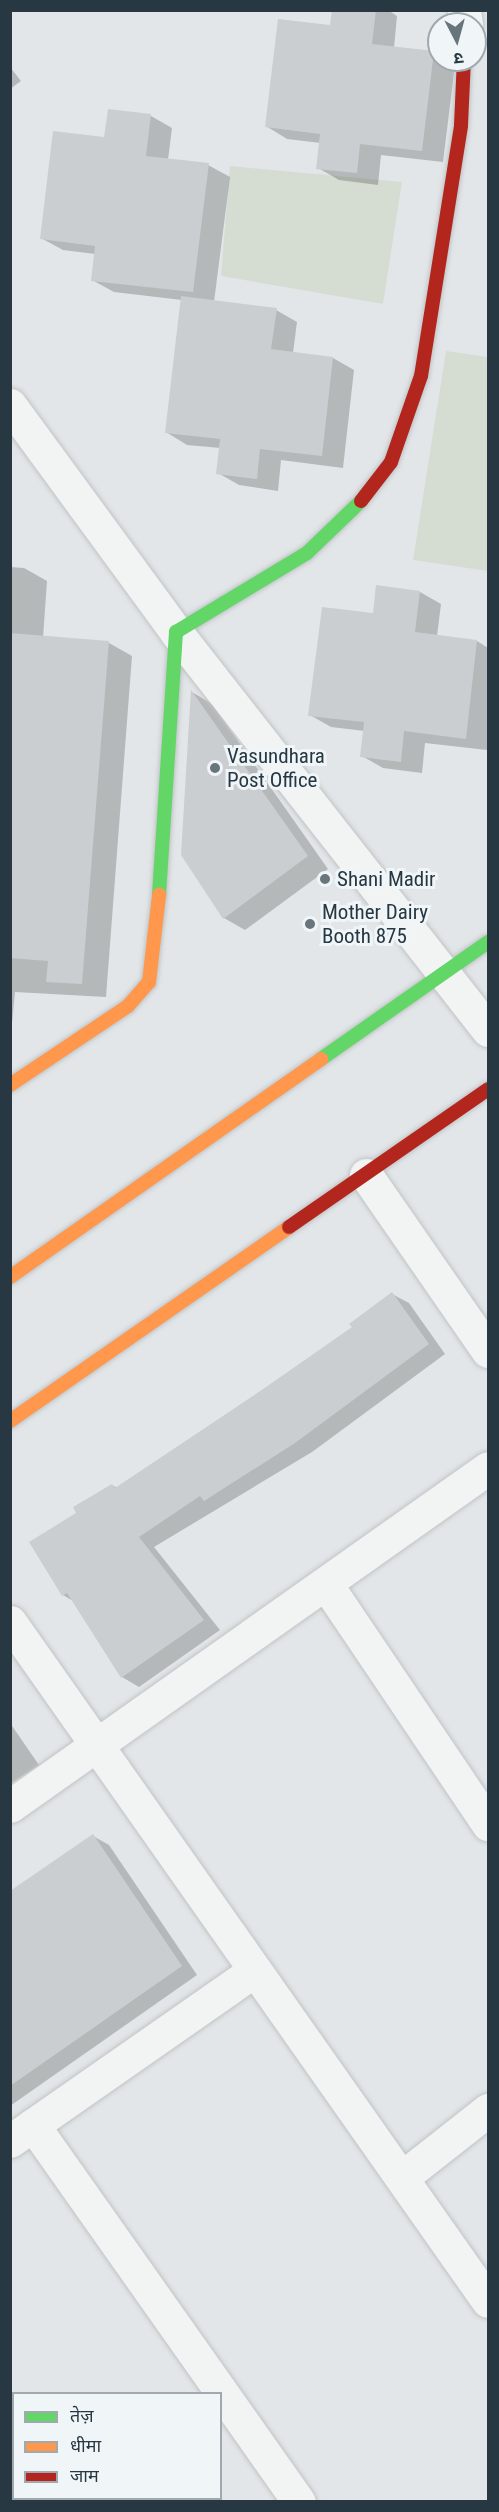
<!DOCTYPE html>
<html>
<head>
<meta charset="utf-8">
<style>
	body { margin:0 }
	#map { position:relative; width:499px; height:2512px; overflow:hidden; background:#e2e6e8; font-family:"Roboto Condensed","Noto Sans Devanagari",sans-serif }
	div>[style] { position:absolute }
	.green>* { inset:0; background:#d5ddd3 }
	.shadow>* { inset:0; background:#0003 }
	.building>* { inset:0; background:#cbced0 }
	.roads { filter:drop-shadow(0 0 2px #c0c4c6) drop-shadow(0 0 2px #c0c4c6) }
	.street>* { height:33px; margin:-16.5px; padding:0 16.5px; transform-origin:16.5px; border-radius:16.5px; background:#f2f4f4 }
	.fast>* { height:14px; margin:-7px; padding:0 7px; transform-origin:7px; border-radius:7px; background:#63d668 }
	.slow>* { height:14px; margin:-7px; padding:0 7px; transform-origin:7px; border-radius:7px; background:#ff974d }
	.jam>* { height:14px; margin:-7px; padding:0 7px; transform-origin:7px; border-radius:7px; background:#b3261e }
	.dots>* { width:16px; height:16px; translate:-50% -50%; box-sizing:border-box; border:3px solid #f0f5f8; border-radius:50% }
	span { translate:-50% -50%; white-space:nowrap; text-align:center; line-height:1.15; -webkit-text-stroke:6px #f0f5f8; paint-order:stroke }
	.poi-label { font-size:21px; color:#273843 }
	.left { translate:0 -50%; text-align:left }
	.frame { position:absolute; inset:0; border:12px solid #273843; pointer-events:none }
	.legend { position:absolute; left:12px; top:2392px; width:210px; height:108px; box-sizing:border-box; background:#f0f5f8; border:2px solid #a0a9b0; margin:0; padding:8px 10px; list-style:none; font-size:18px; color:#273843 }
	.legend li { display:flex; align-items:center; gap:12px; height:30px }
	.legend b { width:30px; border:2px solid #a0a9b0 }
	.north { position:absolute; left:427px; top:12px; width:60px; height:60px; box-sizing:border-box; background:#f0f5f8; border:2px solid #a0a9b0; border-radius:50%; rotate:174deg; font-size:16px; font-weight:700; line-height:24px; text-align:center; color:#273843 }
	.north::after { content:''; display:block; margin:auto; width:21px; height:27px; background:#68757d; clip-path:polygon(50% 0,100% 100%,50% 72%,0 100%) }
</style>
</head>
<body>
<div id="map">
	<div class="green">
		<i style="clip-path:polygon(230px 166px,402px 182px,383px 304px,221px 276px)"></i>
		<i style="clip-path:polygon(446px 351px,488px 357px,488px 571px,413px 560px)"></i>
	</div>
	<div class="shadow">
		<i style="clip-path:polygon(333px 10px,388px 10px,397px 16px,394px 48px,434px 53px,439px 60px,455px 65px,443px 162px,381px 155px,378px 185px,339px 180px,318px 168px,321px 143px,287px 139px,266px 126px,331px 27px)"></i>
		<i style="clip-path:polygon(10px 67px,21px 81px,10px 89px)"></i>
		<i style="clip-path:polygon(151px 116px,172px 128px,168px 160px,208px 165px,230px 177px,214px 302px,276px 310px,297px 322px,293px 353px,333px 358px,354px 370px,343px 468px,281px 460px,278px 491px,239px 485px,218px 473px,221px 448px,187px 445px,166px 432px,182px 300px,114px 292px,92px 280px,95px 254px,63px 250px,41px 238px,106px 138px)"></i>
		<i style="clip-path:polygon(10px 567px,24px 568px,47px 581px,43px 638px,109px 643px,132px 656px,106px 997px,15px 992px,10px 1044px)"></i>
		<i style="clip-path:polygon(420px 592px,441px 604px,437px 636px,477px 641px,488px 648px,487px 750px,425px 743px,422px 773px,383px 768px,362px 756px,365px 731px,331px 727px,310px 715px,374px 615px)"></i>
		<i style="clip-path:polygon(192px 692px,212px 704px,328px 869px,245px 930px,224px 918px)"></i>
		<i style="clip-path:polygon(392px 1294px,409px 1303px,445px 1354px,312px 1452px,154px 1547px,220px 1630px,139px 1687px,122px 1677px,73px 1601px,63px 1595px,78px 1513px,112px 1485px,117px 1488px,354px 1328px)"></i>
		<i style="clip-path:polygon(10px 1723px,39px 1765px,10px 1784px)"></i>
		<i style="clip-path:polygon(93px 1836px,109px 1845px,197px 1975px,10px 2106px,10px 1893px)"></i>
	</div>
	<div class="building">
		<i style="clip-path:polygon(332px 10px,376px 10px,372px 44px,434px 51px,422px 151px,360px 144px,357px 173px,316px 169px,320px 134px,265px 127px,278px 19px,330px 25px)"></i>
		<i style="clip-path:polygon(108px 109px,151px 114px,146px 156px,209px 163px,193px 292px,91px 281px,95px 246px,40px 239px,53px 131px,104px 137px)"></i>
		<i style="clip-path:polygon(181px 296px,277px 308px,271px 349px,333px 357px,322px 456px,260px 449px,257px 479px,216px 474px,220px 439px,165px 433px)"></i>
		<i style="clip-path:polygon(376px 585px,420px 591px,415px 632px,477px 640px,466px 739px,404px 731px,401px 762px,360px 757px,364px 722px,308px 716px,322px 607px,373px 613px)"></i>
		<i style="clip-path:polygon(10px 633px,109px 641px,82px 984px,46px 982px,48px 961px,10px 958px)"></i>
		<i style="clip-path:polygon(191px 690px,308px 856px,223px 919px,181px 855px)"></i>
		<i style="clip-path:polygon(392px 1292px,429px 1344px,295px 1443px,204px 1501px,200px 1496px,139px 1537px,204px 1620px,121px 1678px,67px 1593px,62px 1596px,29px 1542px,76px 1513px,73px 1507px,112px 1484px,115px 1488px,259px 1392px,352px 1327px,349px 1324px)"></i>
		<i style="clip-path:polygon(93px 1834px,182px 1966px,10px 2086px,10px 1891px)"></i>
	</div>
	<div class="roads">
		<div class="street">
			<i style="left:464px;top:10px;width:14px;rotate:82deg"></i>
			<i style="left:10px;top:405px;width:281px;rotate:53.8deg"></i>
			<i style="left:176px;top:632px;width:506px;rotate:51.91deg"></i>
			<i style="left:366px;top:1175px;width:214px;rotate:55.3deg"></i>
			<i style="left:326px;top:1584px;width:290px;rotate:56deg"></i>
			<i style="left:10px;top:1622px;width:830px;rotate:54.86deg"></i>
			<i style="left:10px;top:1806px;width:585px;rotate:-35.26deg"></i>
			<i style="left:33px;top:2125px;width:461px;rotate:54.8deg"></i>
			<i style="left:10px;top:2141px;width:297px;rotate:-34.9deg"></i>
			<i style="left:404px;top:2176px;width:107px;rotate:-38.2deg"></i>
		</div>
		<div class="fast">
			<i style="left:159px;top:895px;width:264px;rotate:-86.3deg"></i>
			<i style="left:176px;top:632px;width:153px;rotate:-31.1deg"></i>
			<i style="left:307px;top:553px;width:75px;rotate:-43.9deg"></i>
			<i style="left:321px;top:1059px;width:204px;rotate:-35deg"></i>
		</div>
		<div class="slow">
			<i style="left:10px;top:1085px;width:142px;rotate:-33.8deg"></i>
			<i style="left:128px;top:1006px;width:32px;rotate:-49deg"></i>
			<i style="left:149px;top:982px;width:88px;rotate:-83.4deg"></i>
			<i style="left:10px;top:1277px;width:380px;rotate:-35deg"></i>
			<i style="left:10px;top:1421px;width:340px;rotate:-34.8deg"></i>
		</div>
		<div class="jam">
			<i style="left:361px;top:501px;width:49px;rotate:-52.4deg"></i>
			<i style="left:391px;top:462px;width:91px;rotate:-70.8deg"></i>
			<i style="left:421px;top:376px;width:254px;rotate:-80.9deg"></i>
			<i style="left:461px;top:125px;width:65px;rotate:-87.4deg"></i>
			<i style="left:289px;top:1227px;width:242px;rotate:-34.7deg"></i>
		</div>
	</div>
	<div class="dots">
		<i style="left:215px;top:768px;background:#68757d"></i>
		<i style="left:325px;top:879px;background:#68757d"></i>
		<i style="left:310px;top:924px;background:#68757d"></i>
	</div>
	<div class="poi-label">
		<span class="left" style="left:227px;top:768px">Vasundhara<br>Post Office</span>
		<span class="left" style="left:337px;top:879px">Shani Madir</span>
		<span class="left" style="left:322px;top:924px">Mother Dairy<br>Booth 875</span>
	</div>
	<div class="frame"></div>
	<ul class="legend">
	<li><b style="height:8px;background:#63d668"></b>तेज़</li>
	<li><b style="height:8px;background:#ff974d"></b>धीमा</li>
	<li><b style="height:8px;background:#b3261e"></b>जाम</li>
	</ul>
	<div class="north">उ</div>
</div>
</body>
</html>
